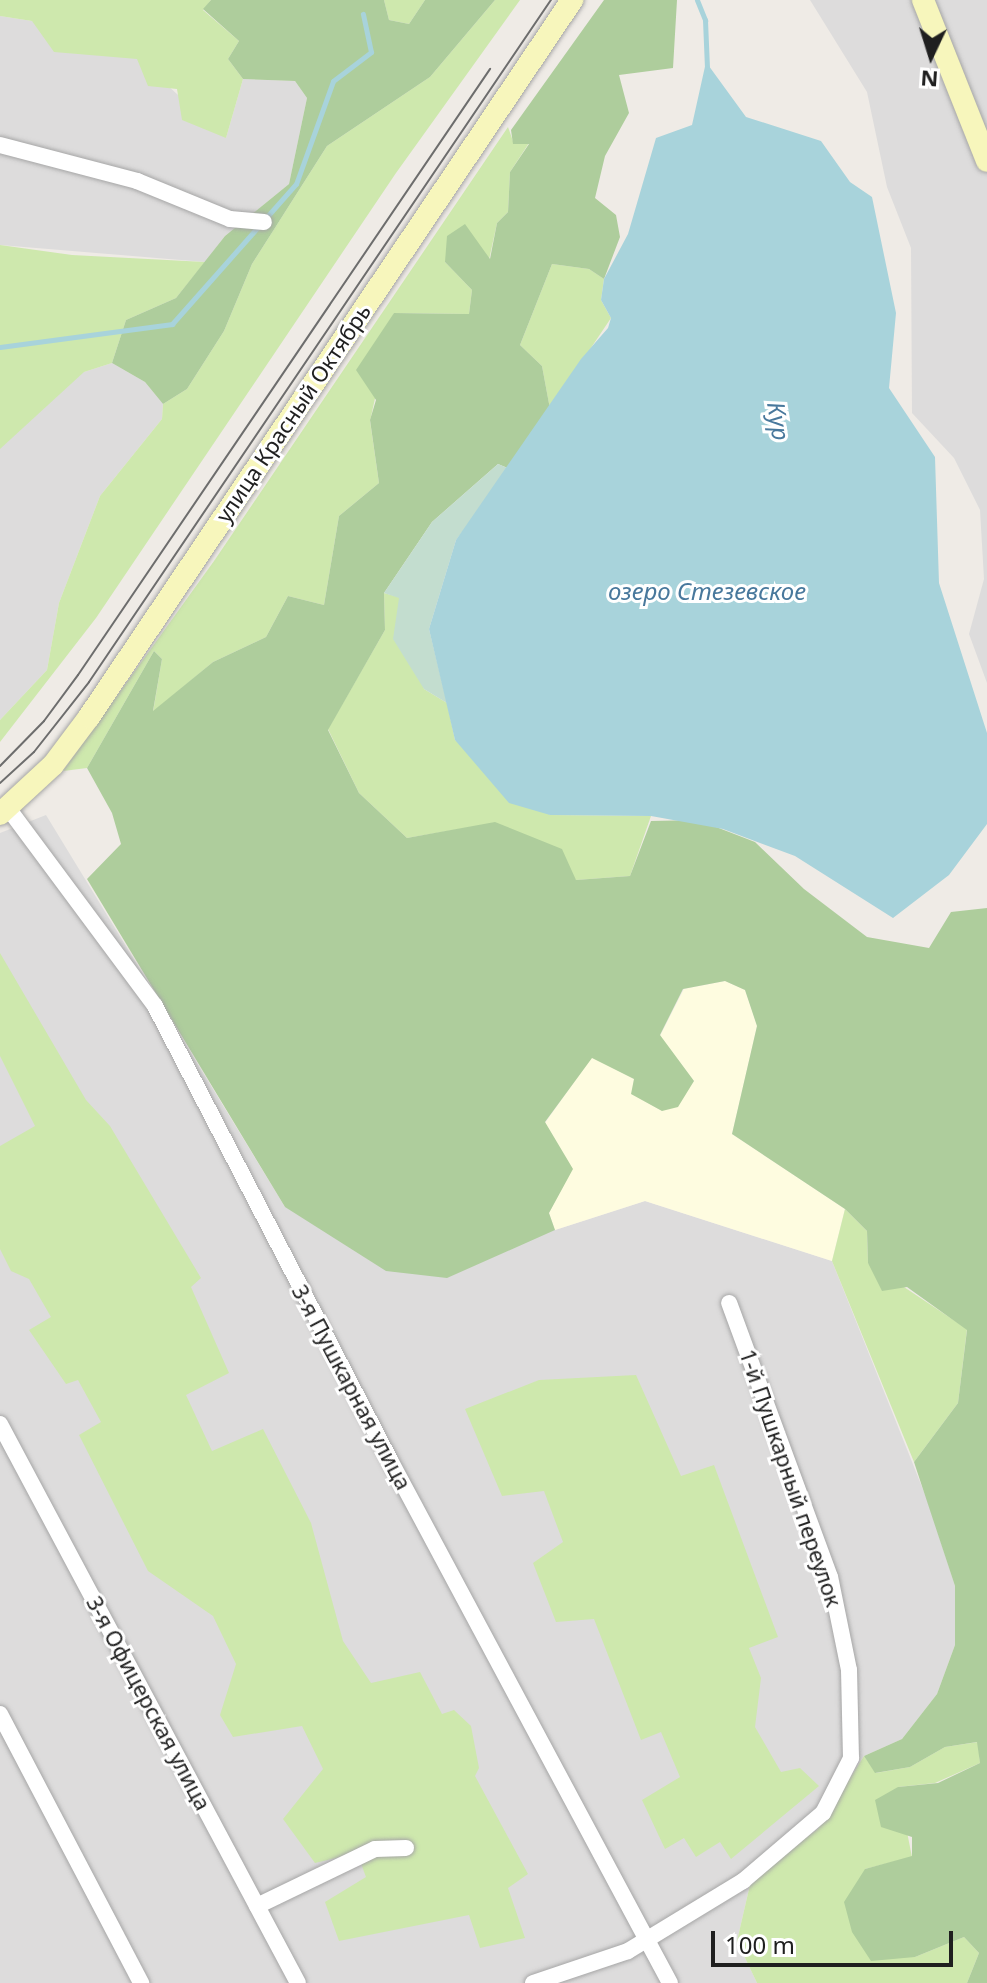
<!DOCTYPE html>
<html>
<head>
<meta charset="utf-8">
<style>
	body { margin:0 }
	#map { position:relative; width:987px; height:1983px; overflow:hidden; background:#efebe6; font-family:"Noto Sans",sans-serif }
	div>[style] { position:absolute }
	.residential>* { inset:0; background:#dddcdc }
	.education>* { inset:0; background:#fefce0 }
	.grass>* { inset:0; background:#cee8ad }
	.forest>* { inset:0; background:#aecd9c }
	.wetland>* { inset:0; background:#c3ddcf }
	.water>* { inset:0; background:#a8d3db }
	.stream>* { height:5px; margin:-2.5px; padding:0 2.5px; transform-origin:2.5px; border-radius:2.5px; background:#a8d3db }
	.roads { filter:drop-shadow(0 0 2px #a6a6a6) drop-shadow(0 0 2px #a6a6a6) }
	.street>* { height:16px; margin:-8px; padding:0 8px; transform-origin:8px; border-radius:8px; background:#fff }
	.secondary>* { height:22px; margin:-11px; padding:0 11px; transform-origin:11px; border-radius:11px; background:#f7f6bc }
	.tram>* { height:2px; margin:-1px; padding:0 1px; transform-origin:1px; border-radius:1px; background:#6d6d6d }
	span { translate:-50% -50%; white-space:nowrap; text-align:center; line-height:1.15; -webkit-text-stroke:6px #fff; paint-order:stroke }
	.street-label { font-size:22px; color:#1f1f1f }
	.water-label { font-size:24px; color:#48789c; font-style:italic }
	.north { position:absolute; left:891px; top:16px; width:80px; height:80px; -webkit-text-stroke:6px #fff; paint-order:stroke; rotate:184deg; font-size:22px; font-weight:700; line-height:32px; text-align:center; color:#1f1f1f }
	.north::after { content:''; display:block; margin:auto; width:28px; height:36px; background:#1f1f1f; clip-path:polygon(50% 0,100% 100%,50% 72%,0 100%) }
	.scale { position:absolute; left:711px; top:1931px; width:242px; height:36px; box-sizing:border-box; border:4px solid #1f1f1f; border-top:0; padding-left:10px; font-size:24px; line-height:28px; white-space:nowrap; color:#1f1f1f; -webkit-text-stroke:6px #fff; paint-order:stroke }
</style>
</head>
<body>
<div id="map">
	<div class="residential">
		<i style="clip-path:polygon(810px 0,987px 0,987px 683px,969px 634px,984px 579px,980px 510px,954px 458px,912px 413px,911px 248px,887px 187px,867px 92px)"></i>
		<i style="clip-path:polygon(0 16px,32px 21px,138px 59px,226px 138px,243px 79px,295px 81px,307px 98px,289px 184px,225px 236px,205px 262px,0 245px)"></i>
		<i style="clip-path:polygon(112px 363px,145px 382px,163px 404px,162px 419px,100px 496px,59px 603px,47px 670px,0 720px,0 373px,84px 372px)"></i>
		<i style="clip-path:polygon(46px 815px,285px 1207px,555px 1230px,645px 1201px,832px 1261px,928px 1502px,955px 1586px,955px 1645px,937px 1694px,902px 1739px,864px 1756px,818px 1829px,752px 1876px,737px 1941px,757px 1983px,0 1983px,0 833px)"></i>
	</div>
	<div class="education">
		<i style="clip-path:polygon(725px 981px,745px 990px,757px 1026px,732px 1134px,845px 1209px,832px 1261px,645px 1201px,555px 1230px,549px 1213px,572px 1169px,545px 1123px,592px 1057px,634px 1079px,632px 1094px,662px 1111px,694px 1081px,660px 1036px,684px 989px)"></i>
	</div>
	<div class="grass">
		<i style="clip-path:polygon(0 0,211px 0,203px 10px,239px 41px,228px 59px,243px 79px,226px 138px,182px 120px,177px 89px,148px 86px,137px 59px,54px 52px,32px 21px,0 16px)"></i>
		<i style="clip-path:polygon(384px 0,425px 0,409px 24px,389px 20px)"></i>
		<i style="clip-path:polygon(495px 0,520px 0,396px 173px,96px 618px,0 742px,0 720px,47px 670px,59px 603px,100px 496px,162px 419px,163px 404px,187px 389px,224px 331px,252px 264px,327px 146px,430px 77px)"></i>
		<i style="clip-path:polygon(508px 127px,514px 144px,529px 143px,510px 172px,508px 212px,497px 223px,489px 260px,445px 262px,472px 290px,469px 314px,394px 313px,370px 421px,379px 483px,339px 516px,324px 605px,288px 596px,266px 637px,213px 662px,153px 712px,162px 659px,154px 651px,87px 768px,63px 771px,214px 561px)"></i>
		<i style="clip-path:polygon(0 245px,72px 255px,205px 262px,176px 298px,126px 320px,112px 363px,84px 372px,0 449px)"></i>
		<i style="clip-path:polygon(552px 264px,589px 269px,604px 279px,601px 300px,611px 318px,550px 409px,542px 366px,520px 345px)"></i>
		<i style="clip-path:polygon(384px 593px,399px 597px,424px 689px,447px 703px,455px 740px,550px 815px,651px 816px,630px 876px,576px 880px,495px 823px,407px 838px,359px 793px,328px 729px,385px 630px)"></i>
		<i style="clip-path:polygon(0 953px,86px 1100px,110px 1126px,201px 1278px,191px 1287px,229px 1373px,186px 1395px,212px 1451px,263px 1429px,311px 1523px,343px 1641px,371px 1683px,420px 1672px,442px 1714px,454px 1710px,471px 1726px,479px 1768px,475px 1776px,528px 1874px,508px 1888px,525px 1938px,480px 1948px,469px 1915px,339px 1941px,325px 1902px,366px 1877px,357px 1853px,315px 1863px,283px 1819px,323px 1769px,302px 1726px,233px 1737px,220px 1715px,236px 1664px,213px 1616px,148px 1571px,79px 1435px,101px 1422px,78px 1380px,66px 1384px,29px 1330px,51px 1317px,29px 1279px,11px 1271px,0 1249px,0 1146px,35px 1126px,0 1056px)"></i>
		<i style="clip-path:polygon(845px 1209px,867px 1231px,868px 1263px,967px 1329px,958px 1403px,914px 1462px,832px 1261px)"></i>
		<i style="clip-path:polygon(636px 1375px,681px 1476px,714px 1465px,778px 1637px,749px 1648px,761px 1678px,755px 1727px,781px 1772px,800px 1768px,819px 1786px,731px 1859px,720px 1842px,696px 1857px,684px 1838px,665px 1849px,642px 1800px,680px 1777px,661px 1732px,641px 1740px,594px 1619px,556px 1622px,533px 1563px,563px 1542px,544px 1491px,502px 1496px,465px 1409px,539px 1380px)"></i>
		<i style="clip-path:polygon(978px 1742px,980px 1763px,935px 1783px,898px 1787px,912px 1857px,865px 1869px,915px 1957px,964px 1937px,979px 1953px,967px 1983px,757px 1983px,737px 1941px,752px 1876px,818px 1829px,864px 1756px,876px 1773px,910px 1767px,945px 1747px)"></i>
	</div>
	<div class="forest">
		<i style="clip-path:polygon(211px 0,384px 0,389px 20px,409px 24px,425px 0,495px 0,430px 77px,327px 146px,252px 264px,224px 331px,187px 389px,163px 404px,145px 382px,112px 363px,126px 320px,176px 298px,225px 236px,289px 184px,307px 98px,295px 81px,243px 79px,228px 59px,239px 41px,203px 9px)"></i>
		<i style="clip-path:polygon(604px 0,677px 0,673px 68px,619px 75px,629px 113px,605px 156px,595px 198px,616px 215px,620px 237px,604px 279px,589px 269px,552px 264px,520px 345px,542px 366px,550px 409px,510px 469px,498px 464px,432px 522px,384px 593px,385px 630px,328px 730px,359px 793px,407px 838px,495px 822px,562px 849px,576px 880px,630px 876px,651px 821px,698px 820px,755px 842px,804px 889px,867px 937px,929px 948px,951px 912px,987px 908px,987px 1983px,967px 1983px,979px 1953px,964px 1937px,915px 1957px,871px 1961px,852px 1932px,844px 1902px,865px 1869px,912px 1856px,912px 1837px,881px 1827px,875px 1800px,898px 1787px,938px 1783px,980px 1763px,977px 1742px,945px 1747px,910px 1767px,875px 1773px,864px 1756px,902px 1739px,937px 1694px,955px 1645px,955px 1586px,914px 1462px,958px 1403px,967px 1330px,907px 1287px,882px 1291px,868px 1263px,867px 1231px,845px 1209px,732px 1134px,757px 1026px,745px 990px,725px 981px,683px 989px,660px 1035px,694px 1081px,678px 1107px,662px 1111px,631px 1094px,634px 1079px,592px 1058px,545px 1122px,573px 1169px,549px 1213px,555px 1230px,447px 1278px,386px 1271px,285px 1207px,87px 879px,121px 844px,112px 813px,87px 768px,154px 651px,162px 659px,153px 711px,213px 662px,266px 637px,288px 596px,324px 605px,339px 516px,379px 483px,370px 420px,376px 400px,356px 370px,394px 313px,469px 314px,472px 290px,445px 262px,447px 236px,465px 224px,490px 259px,497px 223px,508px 212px,510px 172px,529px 144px,513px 144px,511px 130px)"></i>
	</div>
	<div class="wetland">
		<i style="clip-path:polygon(498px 464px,510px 469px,456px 540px,429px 629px,447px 703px,424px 689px,393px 639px,399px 598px,384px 593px,432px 522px)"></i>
	</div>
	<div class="water">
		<i style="clip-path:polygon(706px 62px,746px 117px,821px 141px,850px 182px,872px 197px,896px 313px,889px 388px,935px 457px,939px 583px,987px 733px,987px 824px,949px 875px,893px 918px,795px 856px,723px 829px,651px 816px,550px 815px,509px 803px,455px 740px,429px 629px,456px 540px,581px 359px,608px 328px,611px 318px,601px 300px,604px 279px,628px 234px,656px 138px,692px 125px)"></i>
	</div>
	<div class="stream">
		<i style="left:697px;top:0;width:22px;rotate:68deg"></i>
		<i style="left:705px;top:20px;width:48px;rotate:87.6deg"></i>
		<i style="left:0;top:347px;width:174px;rotate:-7.6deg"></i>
		<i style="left:172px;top:324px;width:187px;rotate:-48.5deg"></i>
		<i style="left:296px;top:184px;width:109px;rotate:-70.2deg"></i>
		<i style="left:333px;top:81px;width:48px;rotate:-37.3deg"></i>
		<i style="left:371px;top:52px;width:39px;rotate:-102deg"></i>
	</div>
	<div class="roads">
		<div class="street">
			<i style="left:0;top:145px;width:142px;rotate:14.7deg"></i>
			<i style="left:137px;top:181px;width:100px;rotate:22.2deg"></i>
			<i style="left:230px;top:219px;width:34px;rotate:5deg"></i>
			<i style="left:8px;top:808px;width:247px;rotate:53.4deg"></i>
			<i style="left:155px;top:1006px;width:511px;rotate:62.63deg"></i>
			<i style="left:390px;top:1460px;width:593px;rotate:61.84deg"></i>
			<i style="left:0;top:1424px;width:633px;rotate:61.94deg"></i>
			<i style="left:0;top:1714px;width:304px;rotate:62.3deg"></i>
			<i style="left:257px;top:1906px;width:131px;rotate:-25.8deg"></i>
			<i style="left:375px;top:1849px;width:31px;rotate:-2deg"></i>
			<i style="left:533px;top:1983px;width:100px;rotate:-18.6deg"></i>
			<i style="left:628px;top:1951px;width:135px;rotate:-31.3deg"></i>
			<i style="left:743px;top:1881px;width:105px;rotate:-40.4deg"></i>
			<i style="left:823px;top:1813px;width:62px;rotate:-63deg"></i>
			<i style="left:851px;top:1758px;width:88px;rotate:-91.3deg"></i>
			<i style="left:849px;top:1670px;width:95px;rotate:-101.5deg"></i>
			<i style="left:830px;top:1577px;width:292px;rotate:-110.2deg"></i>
		</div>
		<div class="secondary">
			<i style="left:923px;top:0;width:173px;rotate:68.3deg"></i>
			<i style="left:0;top:814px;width:72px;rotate:-42.8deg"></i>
			<i style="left:53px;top:765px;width:60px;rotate:-53.1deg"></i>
			<i style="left:89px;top:717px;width:865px;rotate:-56.03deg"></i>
		</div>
	</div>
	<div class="tram">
		<i style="left:0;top:766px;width:63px;rotate:-45.6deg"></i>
		<i style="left:44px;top:721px;width:57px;rotate:-53.5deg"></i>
		<i style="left:78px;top:675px;width:733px;rotate:-55.79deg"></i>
		<i style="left:0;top:783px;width:46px;rotate:-42.4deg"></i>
		<i style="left:34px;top:752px;width:89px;rotate:-51.8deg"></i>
		<i style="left:89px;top:682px;width:824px;rotate:-55.89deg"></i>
	</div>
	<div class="street-label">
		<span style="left:293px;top:413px;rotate:-56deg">улица Красный Октябрь</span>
		<span style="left:352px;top:1387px;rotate:62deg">3-я Пушкарная улица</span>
		<span style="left:791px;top:1478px;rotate:71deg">1-й Пушкарный переулок</span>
		<span style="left:149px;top:1703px;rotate:62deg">3-я Офицерская улица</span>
	</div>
	<div class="water-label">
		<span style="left:779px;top:421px;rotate:81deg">Кур</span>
		<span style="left:707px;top:591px">озеро Стезевское</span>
	</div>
	<div class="north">N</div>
	<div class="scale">100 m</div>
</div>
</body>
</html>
